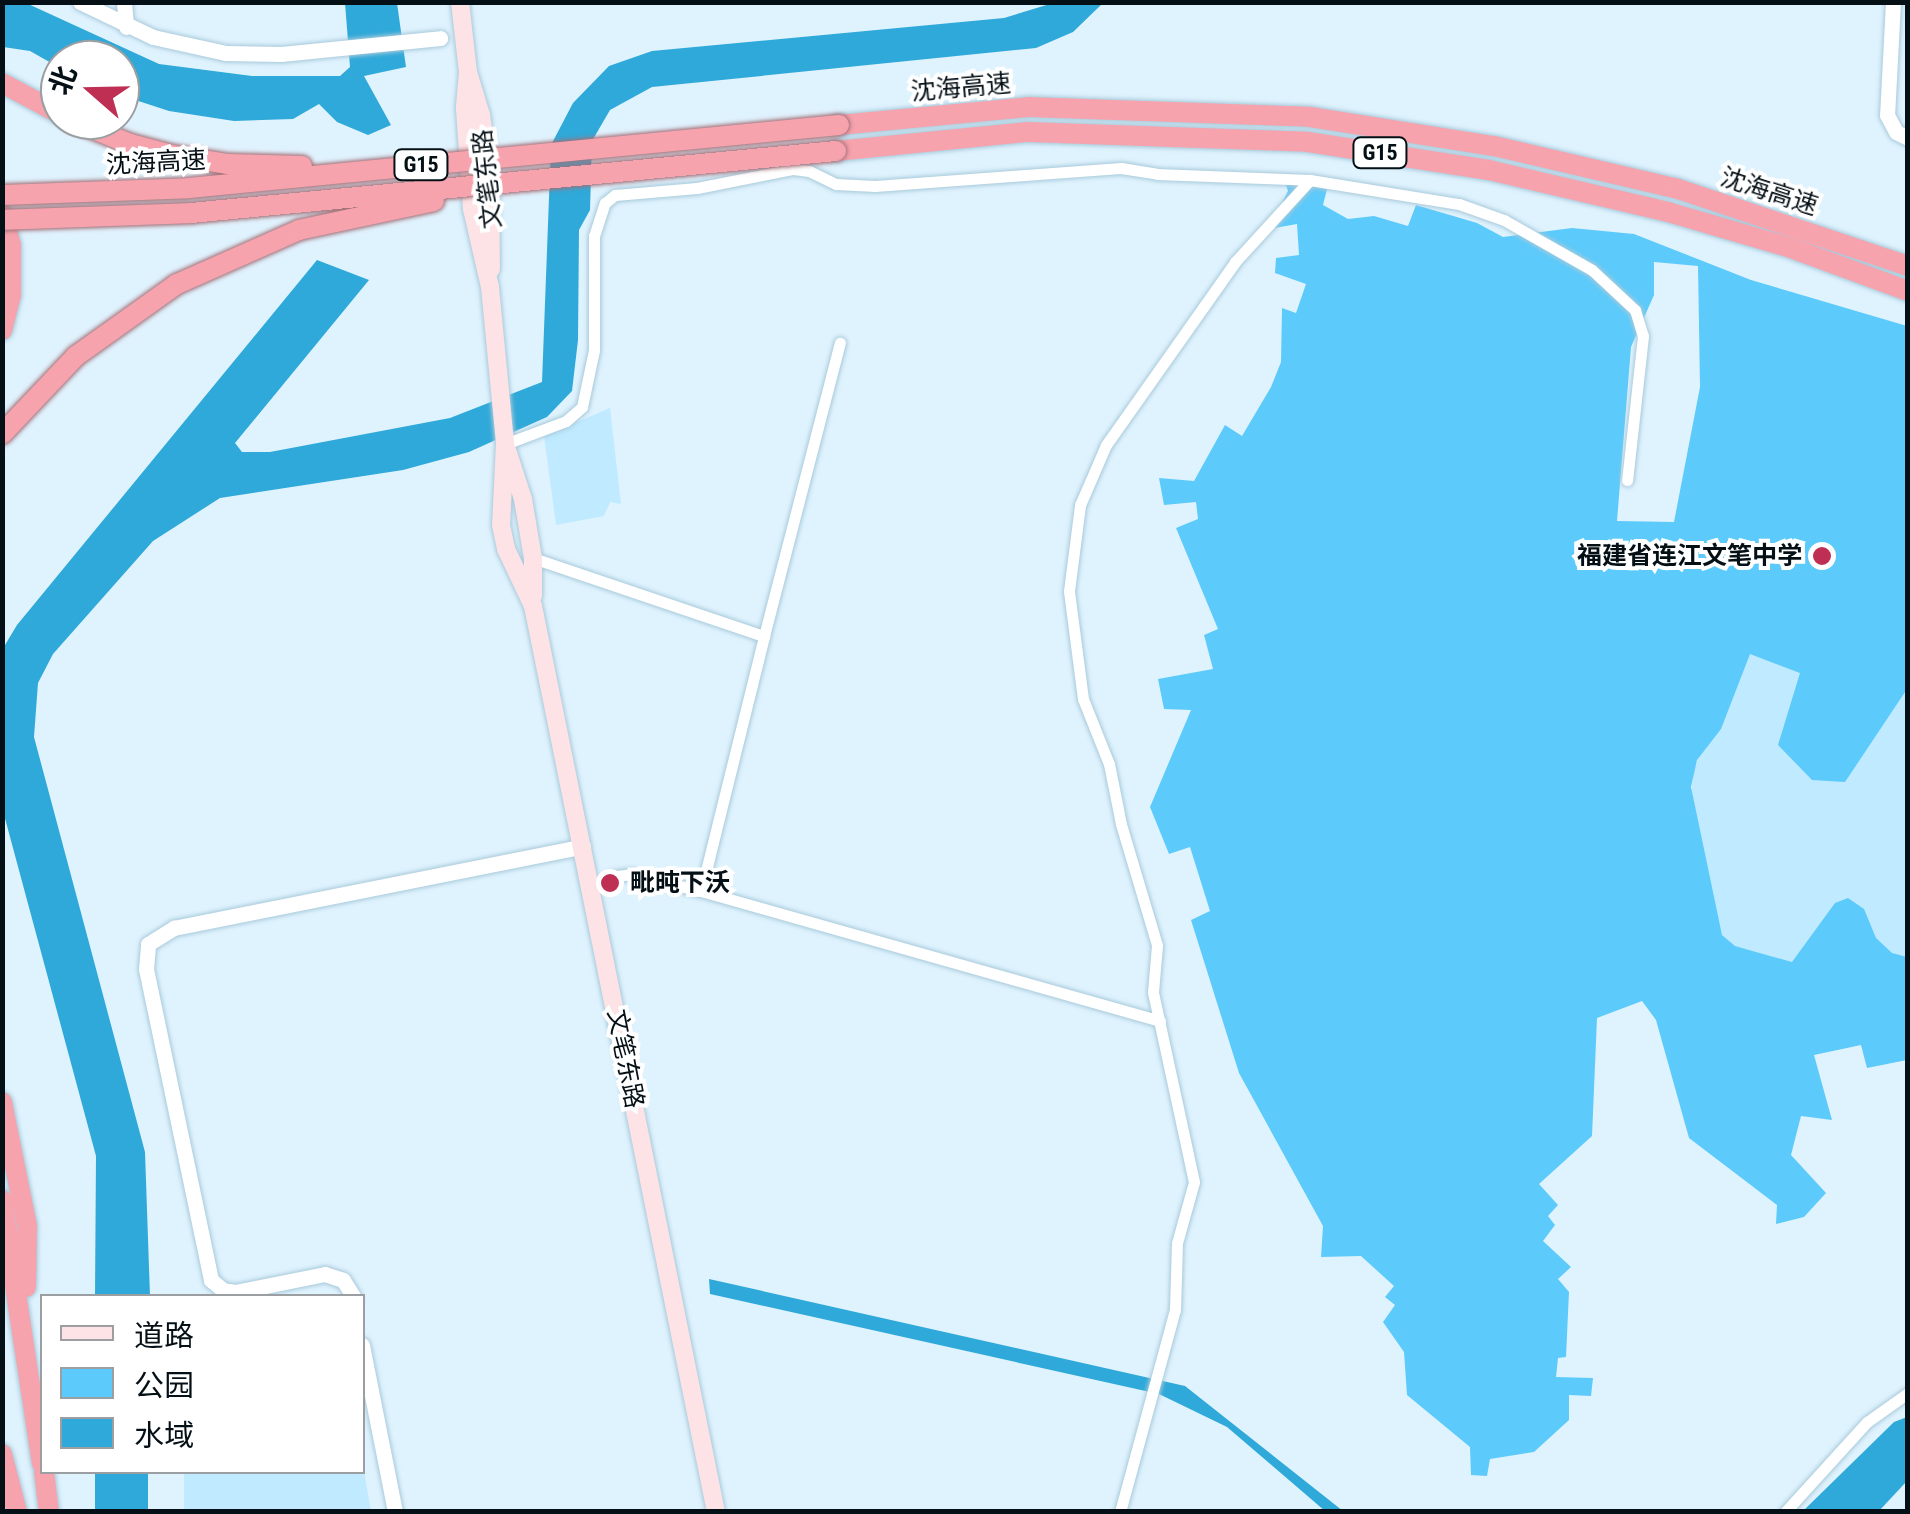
<!DOCTYPE html>
<html>
<head>
<meta charset="utf-8">
<style>
	body { margin:0 }
	#map { position:relative; width:1910px; height:1514px; overflow:hidden; background:#dff3fe; font-family:"Roboto Condensed","Noto Sans SC",sans-serif }
	div>[style] { position:absolute }
	.built>* { inset:0; background:#bfeaff }
	.green>* { inset:0; background:#5ccafa }
	.water>* { inset:0; background:#2fa9d9; transform-origin:0 0 }
	.roads { filter:drop-shadow(0 0 2px #a9cadb) drop-shadow(0 0 2px #a9cadb) }
	.minor>* { height:11px; margin:-5.5px; padding:0 5.5px; transform-origin:5.5px; border-radius:5.5px; background:#fff }
	.tertiary>* { height:15px; margin:-7.5px; padding:0 7.5px; transform-origin:7.5px; border-radius:7.5px; background:#fff }
	.secondary>* { height:18px; margin:-9px; padding:0 9px; transform-origin:9px; border-radius:9px; background:#fde3e6 }
	.motorway>* { height:20px; margin:-10px; padding:0 10px; transform-origin:10px; border-radius:10px; background:#f7a3ad }
	.bridges { filter:drop-shadow(0 0 2px #a27078) drop-shadow(0 0 2px #a27078) }
	.motorway-bridge>* { height:20px; margin:-10px; padding:0 10px; transform-origin:10px; border-radius:10px; background:#f7a3ad }
	.dots>* { width:28px; height:28px; translate:-50% -50%; box-sizing:border-box; border:5px solid #fff; border-radius:50% }
	span { translate:-50% -50%; white-space:nowrap; text-align:center; line-height:1.15; -webkit-text-stroke:8px #fff; paint-order:stroke }
	.shield-label span { padding:2px 8px; background:#fff; border:2px solid; border-radius:8px; -webkit-text-stroke-width:0 }
	.shield-label { font-size:22px; color:#051016; font-weight:700 }
	.street-label { font-size:25px; color:#051016 }
	.poi-label { font-size:25px; color:#051016; font-weight:700 }
	.right { translate:-100% -50%; text-align:right }
	.left { translate:0 -50%; text-align:left }
	.frame { position:absolute; inset:0; border:5px solid #051016; pointer-events:none }
	.legend { position:absolute; left:40px; top:1294px; width:325px; height:180px; box-sizing:border-box; background:#fff; border:2px solid #9b9fa2; margin:0; padding:12px 18px; list-style:none; font-size:30px; color:#051016 }
	.legend li { display:flex; align-items:center; gap:20px; height:50px }
	.legend b { width:50px; border:2px solid #9b9fa2 }
	.north { position:absolute; left:40px; top:40px; width:100px; height:100px; box-sizing:border-box; background:#fff; border:2px solid #9b9fa2; border-radius:50%; rotate:290deg; font-size:28px; font-weight:700; line-height:40px; text-align:center; color:#051016 }
	.north::after { content:''; display:block; margin:auto; width:35px; height:45px; background:#bf2f53; clip-path:polygon(50% 0,100% 100%,50% 72%,0 100%) }
</style>
</head>
<body>
<div id="map">
	<div class="built">
		<i style="clip-path:polygon(1907px 377px,1907px 968px,1792px 962px,1735px 946px,1722px 935px,1691px 801px,1693px 774px,1734px 649px)"></i>
		<i style="clip-path:polygon(610px 408px,621px 504px,610px 502px,604px 516px,556px 525px,544px 436px)"></i>
		<i style="clip-path:polygon(363px 1466px,371px 1511px,184px 1512px,184px 1472px,362px 1472px)"></i>
	</div>
	<div class="green">
		<i style="clip-path:polygon(evenodd,1285px 182px,1327px 189px,1323px 205px,1348px 219px,1374px 216px,1408px 226px,1416px 205px,1477px 223px,1503px 237px,1572px 228px,1634px 234px,1751px 280px,1907px 326px,1907px 689px,1845px 782px,1812px 780px,1778px 745px,1800px 673px,1750px 654px,1721px 729px,1697px 760px,1691px 787px,1722px 935px,1735px 946px,1792px 962px,1835px 903px,1848px 898px,1864px 909px,1876px 938px,1892px 953px,1907px 957px,1907px 1060px,1867px 1068px,1861px 1045px,1814px 1055px,1832px 1120px,1801px 1116px,1791px 1155px,1826px 1193px,1804px 1217px,1776px 1224px,1777px 1205px,1689px 1138px,1656px 1020px,1642px 1001px,1597px 1018px,1592px 1136px,1539px 1184px,1558px 1205px,1548px 1216px,1555px 1225px,1543px 1241px,1571px 1267px,1558px 1279px,1569px 1292px,1566px 1357px,1558px 1358px,1556px 1377px,1593px 1378px,1591px 1396px,1569px 1395px,1569px 1420px,1534px 1452px,1490px 1459px,1487px 1476px,1471px 1475px,1470px 1447px,1407px 1395px,1404px 1352px,1383px 1322px,1395px 1305px,1385px 1297px,1394px 1286px,1361px 1256px,1321px 1257px,1323px 1226px,1239px 1073px,1191px 920px,1210px 911px,1190px 847px,1169px 854px,1150px 807px,1191px 710px,1164px 709px,1158px 679px,1213px 669px,1204px 635px,1218px 629px,1176px 528px,1198px 519px,1196px 502px,1164px 505px,1159px 478px,1194px 481px,1225px 425px,1242px 436px,1271px 387px,1281px 362px,1282px 308px,1296px 313px,1306px 284px,1275px 273px,1276px 258px,1299px 255px,1297px 224px,1269px 229px,1288px 191px,1285px 182px,1654px 262px,1698px 266px,1700px 387px,1674px 522px,1617px 521px,1631px 347px,1654px 295px,1654px 262px)"></i>
	</div>
	<div class="water">
		<i style="clip-path:polygon(3px 3px,26px 3px,159px 64px,252px 76px,340px 76px,350px 67px,345px 3px,397px 3px,406px 67px,364px 76px,391px 125px,368px 135px,337px 122px,319px 104px,293px 119px,234px 121px,169px 111px,120px 95px,120px 60px,60px 60px,60px 68px,30px 51px,3px 47px)"></i>
		<i style="clip-path:polygon(1053px 3px,1103px 3px,1073px 32px,1036px 48px,652px 87px,610px 110px,592px 141px,590px 210px,579px 230px,578px 340px,572px 391px,547px 417px,469px 452px,403px 470px,220px 498px,153px 541px,53px 654px,38px 683px,34px 737px,145px 1152px,150px 1296px,95px 1296px,96px 1156px,3px 811px,2px 650px,17px 625px,317px 260px,369px 280px,235px 443px,242px 452px,270px 452px,450px 418px,542px 382px,551px 145px,573px 103px,609px 66px,652px 51px,1004px 18px)"></i>
		<i style="clip-path:polygon(709px 1279px,1185px 1386px,1343px 1511px,1325px 1511px,1227px 1427px,1159px 1394px,710px 1294px)"></i>
		<i style="clip-path:polygon(1907px 1417px,1907px 1481px,1879px 1511px,1803px 1511px,1894px 1422px)"></i>
		<i style="left:95px;top:1472px;width:53px;height:39px"></i>
	</div>
	<div class="roads">
		<div class="minor">
			<i style="left:505px;top:444px;width:65px;rotate:-20.7deg"></i>
			<i style="left:566px;top:421px;width:21px;rotate:-41deg"></i>
			<i style="left:582px;top:407px;width:58px;rotate:-78.1deg"></i>
			<i style="left:594px;top:350px;width:114px;rotate:-90deg"></i>
			<i style="left:594px;top:236px;width:35px;rotate:-72deg"></i>
			<i style="left:605px;top:203px;width:13px;rotate:-39deg"></i>
			<i style="left:615px;top:195px;width:82px;rotate:-4.9deg"></i>
			<i style="left:697px;top:188px;width:98px;rotate:-11.2deg"></i>
			<i style="left:793px;top:169px;width:16px;rotate:7deg"></i>
			<i style="left:809px;top:171px;width:30px;rotate:26deg"></i>
			<i style="left:836px;top:184px;width:39px;rotate:3deg"></i>
			<i style="left:875px;top:186px;width:247px;rotate:-4.2deg"></i>
			<i style="left:1121px;top:168px;width:36px;rotate:9deg"></i>
			<i style="left:1157px;top:174px;width:153px;rotate:2.2deg"></i>
			<i style="left:1310px;top:180px;width:151px;rotate:9.2deg"></i>
			<i style="left:1459px;top:204px;width:48px;rotate:19.6deg"></i>
			<i style="left:1504px;top:220px;width:101px;rotate:29.6deg"></i>
			<i style="left:1592px;top:270px;width:59px;rotate:42.9deg"></i>
			<i style="left:1635px;top:310px;width:27px;rotate:73deg"></i>
			<i style="left:1643px;top:336px;width:145px;rotate:96.3deg"></i>
			<i style="left:533px;top:558px;width:244px;rotate:18.7deg"></i>
			<i style="left:764px;top:636px;width:303px;rotate:-75.5deg"></i>
			<i style="left:610px;top:877px;width:21px;rotate:-8deg"></i>
			<i style="left:631px;top:874px;width:72px;rotate:13.7deg"></i>
			<i style="left:701px;top:891px;width:477px;rotate:15.8deg"></i>
			<i style="left:701px;top:891px;width:263px;rotate:-76.1deg"></i>
			<i style="left:1120px;top:1512px;width:209px;rotate:-74.8deg"></i>
			<i style="left:1175px;top:1310px;width:67px;rotate:-88.3deg"></i>
			<i style="left:1177px;top:1243px;width:63px;rotate:-74.4deg"></i>
			<i style="left:1194px;top:1182px;width:194px;rotate:-102.2deg"></i>
			<i style="left:1153px;top:992px;width:47px;rotate:-85.1deg"></i>
			<i style="left:1157px;top:945px;width:126px;rotate:-106.6deg"></i>
			<i style="left:1121px;top:824px;width:61px;rotate:-101.3deg"></i>
			<i style="left:1109px;top:764px;width:70px;rotate:-111.8deg"></i>
			<i style="left:1083px;top:699px;width:109px;rotate:-97.4deg"></i>
			<i style="left:1069px;top:591px;width:87px;rotate:-82.7deg"></i>
			<i style="left:1080px;top:505px;width:65px;rotate:-66.6deg"></i>
			<i style="left:1106px;top:445px;width:224px;rotate:-54.8deg"></i>
			<i style="left:1235px;top:262px;width:111px;rotate:-47.6deg"></i>
			<i style="left:1785px;top:1512px;width:122px;rotate:-47.7deg"></i>
			<i style="left:1867px;top:1422px;width:50px;rotate:-35.3deg"></i>
		</div>
		<div class="tertiary">
			<i style="left:80px;top:2px;width:81px;rotate:25.6deg"></i>
			<i style="left:153px;top:37px;width:75px;rotate:12.4deg"></i>
			<i style="left:226px;top:53px;width:55px;rotate:1deg"></i>
			<i style="left:281px;top:54px;width:160px;rotate:-5.7deg"></i>
			<i style="left:124px;top:2px;width:25px;rotate:85deg"></i>
			<i style="left:1893px;top:2px;width:113px;rotate:93deg"></i>
			<i style="left:1887px;top:115px;width:19px;rotate:62deg"></i>
			<i style="left:1896px;top:132px;width:13px;rotate:27deg"></i>
			<i style="left:353px;top:1296px;width:19px;rotate:-122deg"></i>
			<i style="left:343px;top:1280px;width:19px;rotate:-162deg"></i>
			<i style="left:325px;top:1274px;width:92px;rotate:168.7deg"></i>
			<i style="left:235px;top:1292px;width:12px;rotate:-171deg"></i>
			<i style="left:223px;top:1290px;width:16px;rotate:-140deg"></i>
			<i style="left:211px;top:1280px;width:318px;rotate:-101.8deg"></i>
			<i style="left:146px;top:969px;width:25px;rotate:-85deg"></i>
			<i style="left:148px;top:944px;width:31px;rotate:-32deg"></i>
			<i style="left:174px;top:928px;width:417px;rotate:-11.3deg"></i>
			<i style="left:362px;top:1345px;width:170px;rotate:78.8deg"></i>
		</div>
		<div class="secondary">
			<i style="left:460px;top:2px;width:70px;rotate:83.5deg"></i>
			<i style="left:468px;top:72px;width:45px;rotate:73.2deg"></i>
			<i style="left:481px;top:115px;width:64px;rotate:81.9deg"></i>
			<i style="left:490px;top:178px;width:91px;rotate:89.4deg"></i>
			<i style="left:468px;top:72px;width:37px;rotate:95deg"></i>
			<i style="left:465px;top:109px;width:100px;rotate:86deg"></i>
			<i style="left:472px;top:209px;width:80px;rotate:77deg"></i>
			<i style="left:490px;top:287px;width:158px;rotate:84.5deg"></i>
			<i style="left:505px;top:444px;width:81px;rotate:92.8deg"></i>
			<i style="left:501px;top:525px;width:25px;rotate:78deg"></i>
			<i style="left:506px;top:549px;width:63px;rotate:64.7deg"></i>
			<i style="left:533px;top:606px;width:924px;rotate:78.58deg"></i>
			<i style="left:507px;top:450px;width:52px;rotate:71.9deg"></i>
			<i style="left:523px;top:499px;width:60px;rotate:80.4deg"></i>
			<i style="left:533px;top:558px;width:38px;rotate:90deg"></i>
		</div>
		<div class="motorway">
			<i style="left:2px;top:83px;width:66px;rotate:28.1deg"></i>
			<i style="left:839px;top:125px;width:190px;rotate:-5.4deg"></i>
			<i style="left:1028px;top:107px;width:282px;rotate:2deg"></i>
			<i style="left:1310px;top:117px;width:186px;rotate:9deg"></i>
			<i style="left:1494px;top:146px;width:186px;rotate:13.1deg"></i>
			<i style="left:1675px;top:188px;width:246px;rotate:18.5deg"></i>
			<i style="left:836px;top:151px;width:193px;rotate:-5.7deg"></i>
			<i style="left:1028px;top:132px;width:280px;rotate:2deg"></i>
			<i style="left:1308px;top:142px;width:183px;rotate:8.8deg"></i>
			<i style="left:1489px;top:170px;width:184px;rotate:13.2deg"></i>
			<i style="left:1668px;top:212px;width:128px;rotate:16.3deg"></i>
			<i style="left:1791px;top:248px;width:125px;rotate:20.2deg"></i>
			<i style="left:2px;top:214px;width:32px;rotate:74deg"></i>
			<i style="left:11px;top:245px;width:50px;rotate:90deg"></i>
			<i style="left:11px;top:295px;width:36px;rotate:104deg"></i>
			<i style="left:2px;top:1102px;width:126px;rotate:78.6deg"></i>
			<i style="left:27px;top:1226px;width:61px;rotate:90.9deg"></i>
			<i style="left:2px;top:1200px;width:266px;rotate:81.4deg"></i>
			<i style="left:2px;top:1454px;width:60px;rotate:75.5deg"></i>
			<i style="left:44px;top:1472px;width:40px;rotate:82.9deg"></i>
		</div>
	</div>
	<div class="bridges">
		<div class="motorway-bridge">
			<i style="left:71px;top:120px;width:64px;rotate:22.1deg"></i>
			<i style="left:130px;top:144px;width:43px;rotate:14.7deg"></i>
			<i style="left:172px;top:155px;width:57px;rotate:9.1deg"></i>
			<i style="left:228px;top:164px;width:74px;rotate:1.5deg"></i>
			<i style="left:2px;top:195px;width:187px;rotate:-2.1deg"></i>
			<i style="left:189px;top:188px;width:653px;rotate:-5.54deg"></i>
			<i style="left:2px;top:220px;width:189px;rotate:-2.1deg"></i>
			<i style="left:191px;top:213px;width:648px;rotate:-5.49deg"></i>
			<i style="left:2px;top:434px;width:108px;rotate:-46.5deg"></i>
			<i style="left:76px;top:356px;width:124px;rotate:-35.5deg"></i>
			<i style="left:177px;top:284px;width:133px;rotate:-23.9deg"></i>
			<i style="left:299px;top:230px;width:138px;rotate:-12.1deg"></i>
		</div>
	</div>
	<div class="dots">
		<i style="left:1822px;top:556px;background:#bf2f53"></i>
		<i style="left:610px;top:883px;background:#bf2f53"></i>
	</div>
	<div class="shield-label">
		<span style="left:1380px;top:153px">G15</span>
		<span style="left:421px;top:165px">G15</span>
	</div>
	<div class="street-label">
		<span style="left:961px;top:88px;rotate:-5deg">沈海高速</span>
		<span style="left:156px;top:163px;rotate:-3deg">沈海高速</span>
		<span style="left:488px;top:179px;rotate:-96deg">文笔东路</span>
		<span style="left:1769px;top:192px;rotate:18deg">沈海高速</span>
		<span style="left:625px;top:1059px;rotate:79deg">文笔东路</span>
	</div>
	<div class="poi-label">
		<span class="right" style="left:1802px;top:556px">福建省连江文笔中学</span>
		<span class="left" style="left:630px;top:883px">毗旽下沃</span>
	</div>
	<div class="frame"></div>
	<ul class="legend">
	<li><b style="height:12px;background:#fde3e6"></b>道路</li>
	<li><b style="height:28px;background:#5ccafa"></b>公园</li>
	<li><b style="height:28px;background:#2fa9d9"></b>水域</li>
	</ul>
	<div class="north">北</div>
</div>
</body>
</html>
